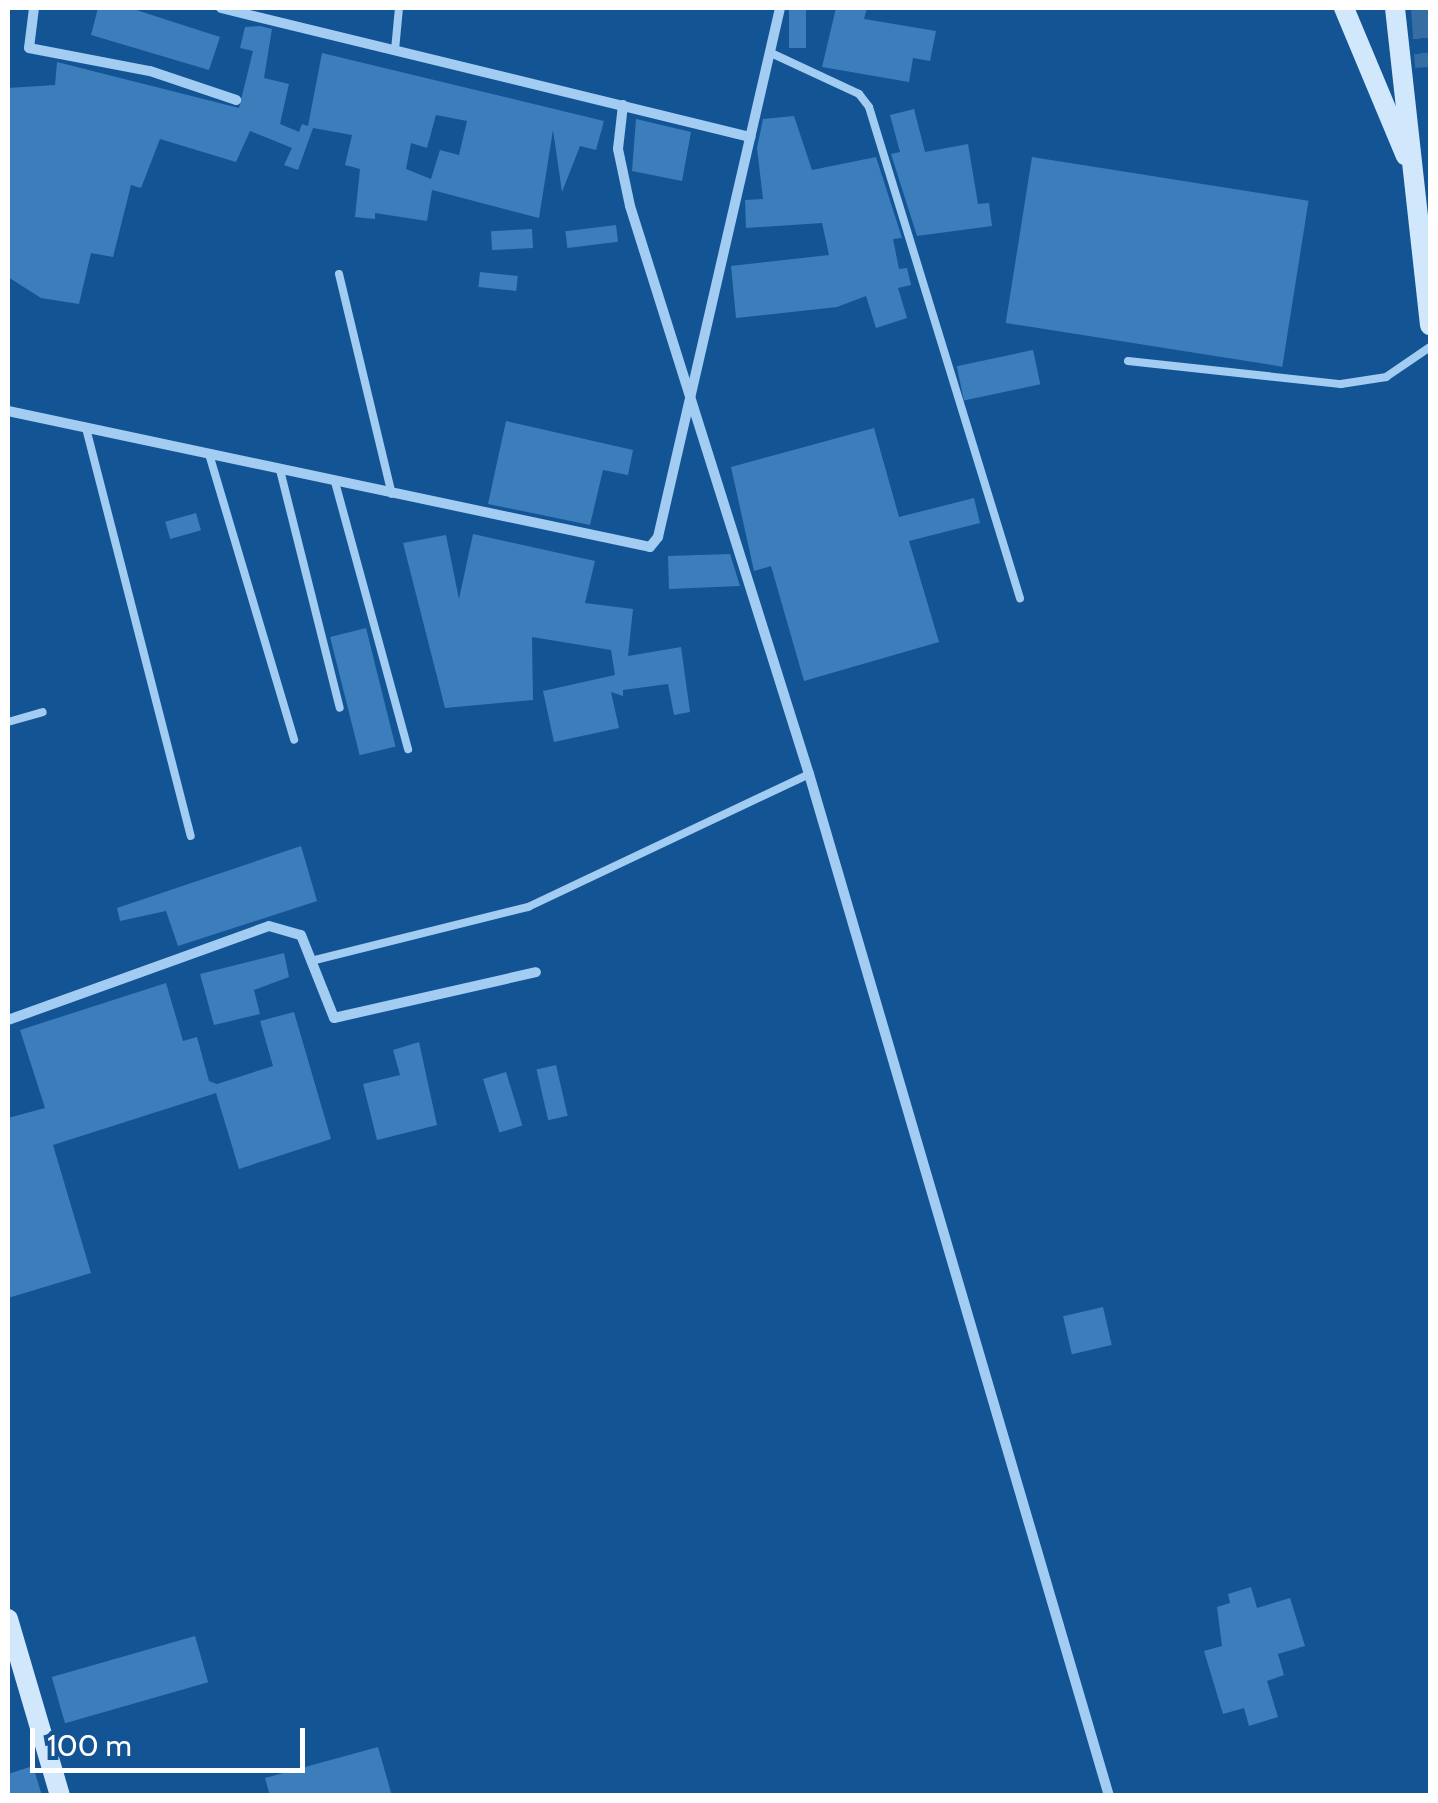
<!DOCTYPE html>
<html>
<head>
<meta charset="utf-8">
<style>
	body { margin:0 }
	#map { position:relative; width:1438px; height:1803px; overflow:hidden; background:#135494; font-family:Cabin,sans-serif }
	div>[style] { position:absolute }
	.building>* { inset:0; background:#3c7ebc; transform-origin:0 0 }
	.highway-tunnel>* { height:30px; margin-top:-15px; transform-origin:0; background:repeating-linear-gradient(90deg,#366ea4 0 30px,transparent 0 45px) }
	.lane>* { height:8px; margin:-4px; padding:0 4px; transform-origin:4px; border-radius:4px; background:#a2ccf2 }
	.street>* { height:10px; margin:-5px; padding:0 5px; transform-origin:5px; border-radius:5px; background:#a2ccf2 }
	.secondary>* { height:20px; margin:-10px; padding:0 10px; transform-origin:10px; border-radius:10px; background:#d1e7fc }
	span { translate:-50% -50%; white-space:nowrap; text-align:center; line-height:1.15; -webkit-text-stroke:8px #135494; paint-order:stroke }
	.frame { position:absolute; inset:0; border:10px solid #fff; pointer-events:none }
	.scale { position:absolute; left:30px; top:1728px; width:275px; height:45px; box-sizing:border-box; border:5px solid #fff; border-top:0; padding-left:12px; font-size:30px; line-height:35px; white-space:nowrap; color:#fff; -webkit-text-stroke:8px #135494; paint-order:stroke }
</style>
</head>
<body>
<div id="map">
	<div class="building">
		<i style="clip-path:polygon(98px 8px,130px 8px,220px 37px,209px 70px,91px 35px)"></i>
		<i style="left:789px;top:8px;width:17px;height:40px"></i>
		<i style="clip-path:polygon(836px 8px,867px 8px,864px 19px,936px 31px,930px 61px,913px 58px,909px 82px,822px 67px)"></i>
		<i style="clip-path:polygon(evenodd,260px 26px,272px 29px,264px 78px,289px 84px,280px 124px,299px 132px,302px 124px,308px 126px,322px 53px,604px 121px,596px 150px,580px 146px,562px 192px,553px 130px,539px 218px,432px 190px,427px 221px,375px 213px,375px 219px,355px 217px,360px 169px,345px 165px,352px 135px,313px 128px,298px 170px,284px 165px,292px 148px,250px 131px,236px 162px,160px 139px,141px 188px,131px 185px,113px 257px,91px 253px,79px 304px,41px 298px,8px 277px,8px 88px,55px 85px,57px 62px,239px 108px,253px 51px,240px 48px,245px 27px,260px 26px,436px 115px,467px 121px,459px 155px,440px 150px,431px 179px,406px 169px,411px 143px,427px 148px,436px 115px)"></i>
		<i style="clip-path:polygon(914px 109px,925px 152px,968px 144px,978px 204px,989px 203px,992px 226px,917px 236px,891px 154px,900px 152px,890px 115px)"></i>
		<i style="clip-path:polygon(794px 116px,812px 170px,876px 157px,902px 238px,893px 239px,899px 269px,907px 268px,911px 285px,898px 288px,907px 318px,876px 328px,866px 296px,837px 307px,736px 318px,731px 266px,829px 255px,822px 223px,746px 228px,745px 200px,763px 199px,757px 148px,763px 119px)"></i>
		<i style="clip-path:polygon(636px 119px,691px 132px,682px 181px,632px 171px)"></i>
		<i style="left:1032px;top:157px;width:280px;height:168px;rotate:9deg"></i>
		<i style="left:616px;top:225px;width:17px;height:51px;rotate:83deg"></i>
		<i style="left:532px;top:229px;width:19px;height:41px;rotate:87deg"></i>
		<i style="left:480px;top:272px;width:38px;height:15px;rotate:6deg"></i>
		<i style="left:1033px;top:350px;width:35px;height:78px;rotate:78deg"></i>
		<i style="clip-path:polygon(506px 421px,633px 450px,628px 475px,603px 470px,590px 525px,488px 504px)"></i>
		<i style="clip-path:polygon(874px 428px,899px 517px,974px 498px,980px 523px,909px 541px,939px 642px,804px 681px,771px 566px,754px 571px,731px 467px)"></i>
		<i style="left:196px;top:513px;width:18px;height:32px;rotate:74deg"></i>
		<i style="clip-path:polygon(473px 534px,595px 561px,585px 603px,633px 609px,628px 656px,681px 647px,690px 712px,674px 715px,668px 684px,623px 690px,623px 696px,611px 692px,619px 728px,554px 742px,543px 691px,615px 675px,611px 650px,532px 637px,533px 700px,445px 708px,403px 543px,446px 535px,459px 599px)"></i>
		<i style="clip-path:polygon(730px 554px,740px 586px,669px 589px,668px 556px)"></i>
		<i style="left:366px;top:628px;width:122px;height:37px;rotate:76deg"></i>
		<i style="clip-path:polygon(301px 846px,317px 901px,178px 946px,166px 911px,120px 921px,117px 908px)"></i>
		<i style="clip-path:polygon(284px 953px,289px 977px,254px 990px,260px 1014px,214px 1025px,200px 974px)"></i>
		<i style="clip-path:polygon(166px 983px,183px 1041px,197px 1037px,209px 1081px,217px 1084px,273px 1066px,260px 1021px,294px 1012px,331px 1139px,239px 1169px,216px 1093px,53px 1145px,91px 1273px,8px 1298px,8px 1118px,45px 1108px,20px 1030px)"></i>
		<i style="clip-path:polygon(419px 1042px,437px 1125px,377px 1140px,363px 1084px,400px 1075px,393px 1050px)"></i>
		<i style="left:556px;top:1065px;width:52px;height:20px;rotate:77deg"></i>
		<i style="left:506px;top:1072px;width:56px;height:24px;rotate:73deg"></i>
		<i style="left:1103px;top:1307px;width:39px;height:41px;rotate:77deg"></i>
		<i style="clip-path:polygon(1251px 1587px,1257px 1608px,1290px 1598px,1305px 1646px,1278px 1654px,1284px 1675px,1267px 1681px,1278px 1717px,1249px 1726px,1244px 1708px,1223px 1714px,1204px 1651px,1222px 1646px,1217px 1607px,1230px 1603px,1228px 1594px)"></i>
		<i style="left:195px;top:1636px;width:48px;height:149px;rotate:74deg"></i>
		<i style="clip-path:polygon(378px 1747px,392px 1796px,270px 1796px,265px 1778px)"></i>
		<i style="clip-path:polygon(33px 1766px,42px 1796px,8px 1796px,8px 1774px)"></i>
	</div>
	<div class="highway-tunnel">
		<i style="left:1426px;top:8px;width:59px;rotate:86.1deg"></i>
	</div>
	<div class="lane">
		<i style="left:395px;top:50px;width:42px;rotate:-84.6deg"></i>
		<i style="left:771px;top:53px;width:97px;rotate:25deg"></i>
		<i style="left:859px;top:94px;width:16px;rotate:52deg"></i>
		<i style="left:869px;top:107px;width:514px;rotate:72.91deg"></i>
		<i style="left:339px;top:274px;width:226px;rotate:76.5deg"></i>
		<i style="left:1128px;top:361px;width:214px;rotate:6.2deg"></i>
		<i style="left:1341px;top:384px;width:46px;rotate:-8.8deg"></i>
		<i style="left:1386px;top:377px;width:53px;rotate:-34.3deg"></i>
		<i style="left:87px;top:432px;width:417px;rotate:75.6deg"></i>
		<i style="left:209px;top:454px;width:298px;rotate:73.4deg"></i>
		<i style="left:280px;top:470px;width:245px;rotate:75.9deg"></i>
		<i style="left:335px;top:482px;width:277px;rotate:74.7deg"></i>
		<i style="left:8px;top:722px;width:36px;rotate:-16deg"></i>
		<i style="left:311px;top:961px;width:224px;rotate:-14deg"></i>
		<i style="left:528px;top:907px;width:311px;rotate:-25.3deg"></i>
	</div>
	<div class="street">
		<i style="left:34px;top:8px;width:40px;rotate:97.1deg"></i>
		<i style="left:29px;top:48px;width:123px;rotate:10.8deg"></i>
		<i style="left:150px;top:71px;width:91px;rotate:18.6deg"></i>
		<i style="left:221px;top:8px;width:545px;rotate:13.7deg"></i>
		<i style="left:623px;top:105px;width:44px;rotate:96.5deg"></i>
		<i style="left:618px;top:149px;width:58px;rotate:78.1deg"></i>
		<i style="left:630px;top:206px;width:596px;rotate:72.51deg"></i>
		<i style="left:809px;top:774px;width:1065px;rotate:73.64deg"></i>
		<i style="left:8px;top:411px;width:656px;rotate:11.96deg"></i>
		<i style="left:650px;top:547px;width:13px;rotate:-51deg"></i>
		<i style="left:658px;top:537px;width:543px;rotate:-77.01deg"></i>
		<i style="left:8px;top:1020px;width:277px;rotate:-19.8deg"></i>
		<i style="left:269px;top:926px;width:33px;rotate:16deg"></i>
		<i style="left:301px;top:935px;width:89px;rotate:68.3deg"></i>
		<i style="left:334px;top:1018px;width:207px;rotate:-12.8deg"></i>
	</div>
	<div class="secondary">
		<i style="left:1344px;top:8px;width:160px;rotate:67.3deg"></i>
		<i style="left:1395px;top:8px;width:319px;rotate:83.7deg"></i>
		<i style="left:8px;top:1619px;width:184px;rotate:73.6deg"></i>
	</div>
	<div class="frame"></div>
	<div class="scale">100 m</div>
</div>
</body>
</html>
